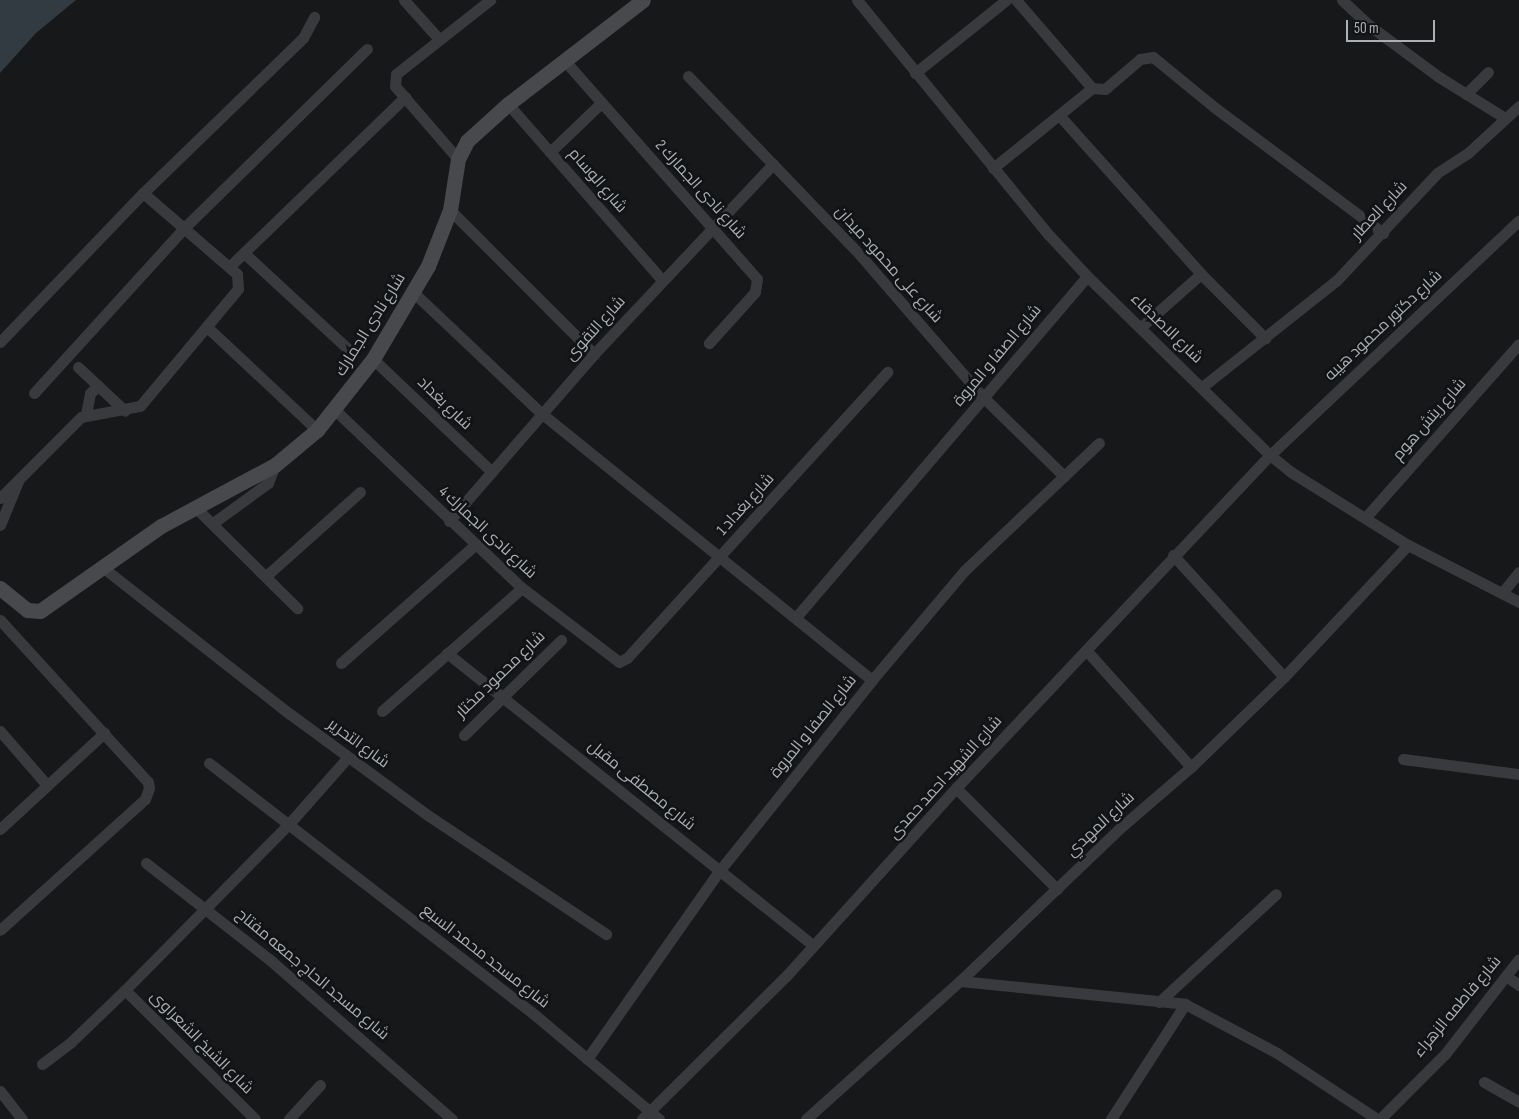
<!DOCTYPE html>
<html>
<head>
<meta charset="utf-8">
<style>
	body { margin:0 }
	#map { position:relative; width:1519px; height:1119px; overflow:hidden; background:#171819; font-family:"Sofia Sans Condensed",Cairo,sans-serif }
	div>[style] { position:absolute }
	.water>* { inset:0; background:#323b41 }
	.street>* { height:11px; margin:-5.5px; padding:0 5.5px; transform-origin:5.5px; border-radius:5.5px; background:#393a3e }
	.secondary>* { height:15px; margin:-7.5px; padding:0 7.5px; transform-origin:7.5px; border-radius:7.5px; background:#47494d }
	span { translate:-50% -50%; white-space:nowrap; text-align:center; line-height:1.15; -webkit-text-stroke:5px #121314; paint-order:stroke }
	.street-label { font-size:16px; color:#abb0b7 }
	.scale { position:absolute; left:1346px; top:20px; width:89px; height:22px; box-sizing:border-box; border:2px solid #abb0b7; border-top:0; padding-left:6px; font-size:15px; line-height:18px; white-space:nowrap; color:#abb0b7; -webkit-text-stroke:4px #121314; paint-order:stroke }
</style>
</head>
<body>
<div id="map">
	<div class="water">
		<i style="clip-path:polygon(0 0,76px 0,36px 33px,0 73px)"></i>
	</div>
	<div class="street">
		<i style="left:404px;top:0;width:52px;rotate:48.1deg"></i>
		<i style="left:857px;top:0;width:302px;rotate:50.8deg"></i>
		<i style="left:1048px;top:234px;width:57px;rotate:47.1deg"></i>
		<i style="left:1087px;top:276px;width:256px;rotate:44.4deg"></i>
		<i style="left:1270px;top:455px;width:27px;rotate:39deg"></i>
		<i style="left:1291px;top:472px;width:138px;rotate:32deg"></i>
		<i style="left:1408px;top:545px;width:125px;rotate:27.2deg"></i>
		<i style="left:1016px;top:0;width:116px;rotate:49.2deg"></i>
		<i style="left:1092px;top:88px;width:13px;rotate:4deg"></i>
		<i style="left:1105px;top:89px;width:46px;rotate:-40.6deg"></i>
		<i style="left:1140px;top:59px;width:13px;rotate:-9deg"></i>
		<i style="left:1153px;top:57px;width:79px;rotate:39.3deg"></i>
		<i style="left:1214px;top:107px;width:211px;rotate:36.7deg"></i>
		<i style="left:1342px;top:0;width:38px;rotate:43deg"></i>
		<i style="left:1370px;top:26px;width:86px;rotate:36.5deg"></i>
		<i style="left:1439px;top:77px;width:78px;rotate:31.8deg"></i>
		<i style="left:565px;top:61px;width:290px;rotate:48.6deg"></i>
		<i style="left:757px;top:279px;width:13px;rotate:99deg"></i>
		<i style="left:755px;top:292px;width:69px;rotate:132deg"></i>
		<i style="left:915px;top:73px;width:117px;rotate:-38.7deg"></i>
		<i style="left:688px;top:76px;width:248px;rotate:46.1deg"></i>
		<i style="left:860px;top:255px;width:189px;rotate:49.1deg"></i>
		<i style="left:984px;top:398px;width:112px;rotate:44.3deg"></i>
		<i style="left:1466px;top:94px;width:31px;rotate:-45deg"></i>
		<i style="left:508px;top:104px;width:234px;rotate:48.8deg"></i>
		<i style="left:1059px;top:115px;width:213px;rotate:48.2deg"></i>
		<i style="left:1201px;top:274px;width:91px;rotate:45deg"></i>
		<i style="left:550px;top:152px;width:69px;rotate:-43.8deg"></i>
		<i style="left:458px;top:159px;width:96px;rotate:-130.8deg"></i>
		<i style="left:395px;top:86px;width:12px;rotate:-85deg"></i>
		<i style="left:396px;top:74px;width:120px;rotate:-38.2deg"></i>
		<i style="left:993px;top:168px;width:127px;rotate:-38.9deg"></i>
		<i style="left:450px;top:210px;width:204px;rotate:45deg"></i>
		<i style="left:244px;top:253px;width:143px;rotate:42.7deg"></i>
		<i style="left:229px;top:267px;width:245px;rotate:-44deg"></i>
		<i style="left:413px;top:292px;width:176px;rotate:43.4deg"></i>
		<i style="left:541px;top:413px;width:425px;rotate:38.9deg"></i>
		<i style="left:207px;top:327px;width:151px;rotate:43.1deg"></i>
		<i style="left:1141px;top:327px;width:80px;rotate:-41.5deg"></i>
		<i style="left:0;top:342px;width:207px;rotate:-46.2deg"></i>
		<i style="left:143px;top:193px;width:223px;rotate:-44.1deg"></i>
		<i style="left:303px;top:38px;width:24px;rotate:-62deg"></i>
		<i style="left:373px;top:359px;width:164px;rotate:43.5deg"></i>
		<i style="left:78px;top:367px;width:64px;rotate:43.1deg"></i>
		<i style="left:1202px;top:387px;width:172px;rotate:-38.4deg"></i>
		<i style="left:1337px;top:280px;width:146px;rotate:-46.9deg"></i>
		<i style="left:1437px;top:173px;width:38px;rotate:-33deg"></i>
		<i style="left:1469px;top:152px;width:68px;rotate:-42.6deg"></i>
		<i style="left:34px;top:393px;width:223px;rotate:-47.7deg"></i>
		<i style="left:184px;top:228px;width:256px;rotate:-44.4deg"></i>
		<i style="left:335px;top:410px;width:258px;rotate:43.6deg"></i>
		<i style="left:522px;top:588px;width:122px;rotate:37.3deg"></i>
		<i style="left:619px;top:662px;width:9px;rotate:-27deg"></i>
		<i style="left:627px;top:658px;width:387px;rotate:-47.7deg"></i>
		<i style="left:86px;top:414px;width:21px;rotate:-79deg"></i>
		<i style="left:90px;top:393px;width:11px;rotate:-41deg"></i>
		<i style="left:0;top:498px;width:115px;rotate:-45deg"></i>
		<i style="left:81px;top:417px;width:60px;rotate:-10.6deg"></i>
		<i style="left:140px;top:406px;width:153px;rotate:-50.1deg"></i>
		<i style="left:238px;top:289px;width:15px;rotate:-94deg"></i>
		<i style="left:237px;top:274px;width:124px;rotate:-139.2deg"></i>
		<i style="left:195px;top:507px;width:144px;rotate:44.7deg"></i>
		<i style="left:1365px;top:518px;width:232px;rotate:-48.5deg"></i>
		<i style="left:449px;top:521px;width:221px;rotate:-49deg"></i>
		<i style="left:594px;top:354px;width:261px;rotate:-46.7deg"></i>
		<i style="left:213px;top:523px;width:68px;rotate:-36deg"></i>
		<i style="left:268px;top:483px;width:19px;rotate:-69deg"></i>
		<i style="left:0;top:525px;width:50px;rotate:-67.6deg"></i>
		<i style="left:1173px;top:555px;width:165px;rotate:47.7deg"></i>
		<i style="left:101px;top:566px;width:240px;rotate:38.1deg"></i>
		<i style="left:290px;top:714px;width:172px;rotate:36.3deg"></i>
		<i style="left:429px;top:816px;width:213px;rotate:33.7deg"></i>
		<i style="left:266px;top:576px;width:126px;rotate:-41.8deg"></i>
		<i style="left:1502px;top:593px;width:27px;rotate:-51deg"></i>
		<i style="left:797px;top:616px;width:447px;rotate:-49.5deg"></i>
		<i style="left:0;top:620px;width:219px;rotate:47.6deg"></i>
		<i style="left:148px;top:782px;width:6px;rotate:81deg"></i>
		<i style="left:149px;top:788px;width:12px;rotate:110deg"></i>
		<i style="left:145px;top:799px;width:195px;rotate:137.9deg"></i>
		<i style="left:1086px;top:650px;width:157px;rotate:48.1deg"></i>
		<i style="left:447px;top:653px;width:468px;rotate:38.6deg"></i>
		<i style="left:341px;top:663px;width:179px;rotate:-41.4deg"></i>
		<i style="left:382px;top:711px;width:186px;rotate:-41.3deg"></i>
		<i style="left:0;top:731px;width:72px;rotate:49deg"></i>
		<i style="left:464px;top:735px;width:136px;rotate:-44.4deg"></i>
		<i style="left:1403px;top:759px;width:117px;rotate:7.4deg"></i>
		<i style="left:209px;top:763px;width:412px;rotate:37.7deg"></i>
		<i style="left:535px;top:1015px;width:162px;rotate:40deg"></i>
		<i style="left:956px;top:788px;width:143px;rotate:45deg"></i>
		<i style="left:0;top:829px;width:142px;rotate:-42.7deg"></i>
		<i style="left:146px;top:863px;width:156px;rotate:38deg"></i>
		<i style="left:269px;top:959px;width:243px;rotate:41.2deg"></i>
		<i style="left:1506px;top:976px;width:16px;rotate:35deg"></i>
		<i style="left:960px;top:981px;width:226px;rotate:5.8deg"></i>
		<i style="left:1185px;top:1004px;width:104px;rotate:28deg"></i>
		<i style="left:1277px;top:1053px;width:120px;rotate:33.4deg"></i>
		<i style="left:125px;top:990px;width:183px;rotate:44.8deg"></i>
		<i style="left:1159px;top:1002px;width:159px;rotate:-42.7deg"></i>
		<i style="left:587px;top:1059px;width:231px;rotate:-54.9deg"></i>
		<i style="left:720px;top:870px;width:243px;rotate:-51.3deg"></i>
		<i style="left:872px;top:680px;width:143px;rotate:-49.8deg"></i>
		<i style="left:964px;top:571px;width:186px;rotate:-43.5deg"></i>
		<i style="left:42px;top:1064px;width:36px;rotate:-37deg"></i>
		<i style="left:71px;top:1042px;width:75px;rotate:-43.9deg"></i>
		<i style="left:125px;top:990px;width:231px;rotate:-45.4deg"></i>
		<i style="left:287px;top:826px;width:92px;rotate:-48.5deg"></i>
		<i style="left:1484px;top:1082px;width:40px;rotate:29.7deg"></i>
		<i style="left:0;top:1091px;width:36px;rotate:52deg"></i>
		<i style="left:289px;top:1119px;width:46px;rotate:-47.6deg"></i>
		<i style="left:642px;top:1119px;width:204px;rotate:-44.8deg"></i>
		<i style="left:787px;top:975px;width:252px;rotate:-47.9deg"></i>
		<i style="left:956px;top:788px;width:458px;rotate:-46.7deg"></i>
		<i style="left:1270px;top:455px;width:342px;rotate:-43.3deg"></i>
		<i style="left:806px;top:1119px;width:207px;rotate:-41.9deg"></i>
		<i style="left:960px;top:981px;width:221px;rotate:-43.7deg"></i>
		<i style="left:1120px;top:828px;width:94px;rotate:-40.7deg"></i>
		<i style="left:1191px;top:767px;width:129px;rotate:-44.1deg"></i>
		<i style="left:1284px;top:677px;width:181px;rotate:-46.8deg"></i>
		<i style="left:1111px;top:1119px;width:137px;rotate:-57.2deg"></i>
		<i style="left:1380px;top:1119px;width:92px;rotate:-45deg"></i>
		<i style="left:1445px;top:1054px;width:120px;rotate:-52.1deg"></i>
	</div>
	<div class="secondary">
		<i style="left:0;top:588px;width:35px;rotate:39deg"></i>
		<i style="left:27px;top:610px;width:13px;rotate:4deg"></i>
		<i style="left:40px;top:611px;width:148px;rotate:-35.1deg"></i>
		<i style="left:161px;top:526px;width:129px;rotate:-28.2deg"></i>
		<i style="left:275px;top:465px;width:55px;rotate:-39.8deg"></i>
		<i style="left:317px;top:430px;width:90px;rotate:-51.7deg"></i>
		<i style="left:373px;top:359px;width:108px;rotate:-59.4deg"></i>
		<i style="left:428px;top:266px;width:60px;rotate:-68.6deg"></i>
		<i style="left:450px;top:210px;width:52px;rotate:-81.1deg"></i>
		<i style="left:458px;top:159px;width:20px;rotate:-63deg"></i>
		<i style="left:467px;top:141px;width:55px;rotate:-42.1deg"></i>
		<i style="left:508px;top:104px;width:170px;rotate:-37.6deg"></i>
	</div>
	<div class="street-label">
		<span style="left:597px;top:181px;rotate:49deg">شارع الوسام</span>
		<span style="left:700px;top:190px;rotate:48deg">شارع نادى الجمارك 2</span>
		<span style="left:1380px;top:211px;rotate:-47deg">شارع العطار</span>
		<span style="left:888px;top:265px;rotate:48deg">شارع على محمود ميدان</span>
		<span style="left:371px;top:325px;rotate:-58deg">شارع نادى الجمارك</span>
		<span style="left:1384px;top:326px;rotate:-43deg">شارع دكتور محمود هيبه</span>
		<span style="left:596px;top:329px;rotate:-48deg">شارع التقوى</span>
		<span style="left:1166px;top:329px;rotate:44deg">شارع الاصدقاء</span>
		<span style="left:998px;top:356px;rotate:-50deg">شارع الصفا و المروة</span>
		<span style="left:444px;top:404px;rotate:44deg">شارع بغداد</span>
		<span style="left:1430px;top:420px;rotate:-49deg">شارع ريتش هوم</span>
		<span style="left:746px;top:505px;rotate:-48deg">شارع بغداد 1</span>
		<span style="left:487px;top:533px;rotate:43deg">شارع نادى الجمارك 4</span>
		<span style="left:501px;top:675px;rotate:-44deg">شارع محمود مختار</span>
		<span style="left:814px;top:727px;rotate:-51deg">شارع الصفا و المروة</span>
		<span style="left:358px;top:744px;rotate:36deg">شارع التحرير</span>
		<span style="left:946px;top:778px;rotate:-48deg">شارع الشهيد احمد حمدى</span>
		<span style="left:641px;top:786px;rotate:39deg">شارع مصطفى مقبل</span>
		<span style="left:1101px;top:825px;rotate:-43deg">شارع المهدي</span>
		<span style="left:485px;top:957px;rotate:38deg">شارع مسجد محمد السبع</span>
		<span style="left:312px;top:975px;rotate:40deg">شارع مسجد الحاج جمعه مفتاح</span>
		<span style="left:1458px;top:1007px;rotate:-50deg">شارع فاطمه الزهراء</span>
		<span style="left:201px;top:1043px;rotate:45deg">شارع الشيخ الشعراوى</span>
	</div>
	<div class="scale">50 m</div>
</div>
</body>
</html>
